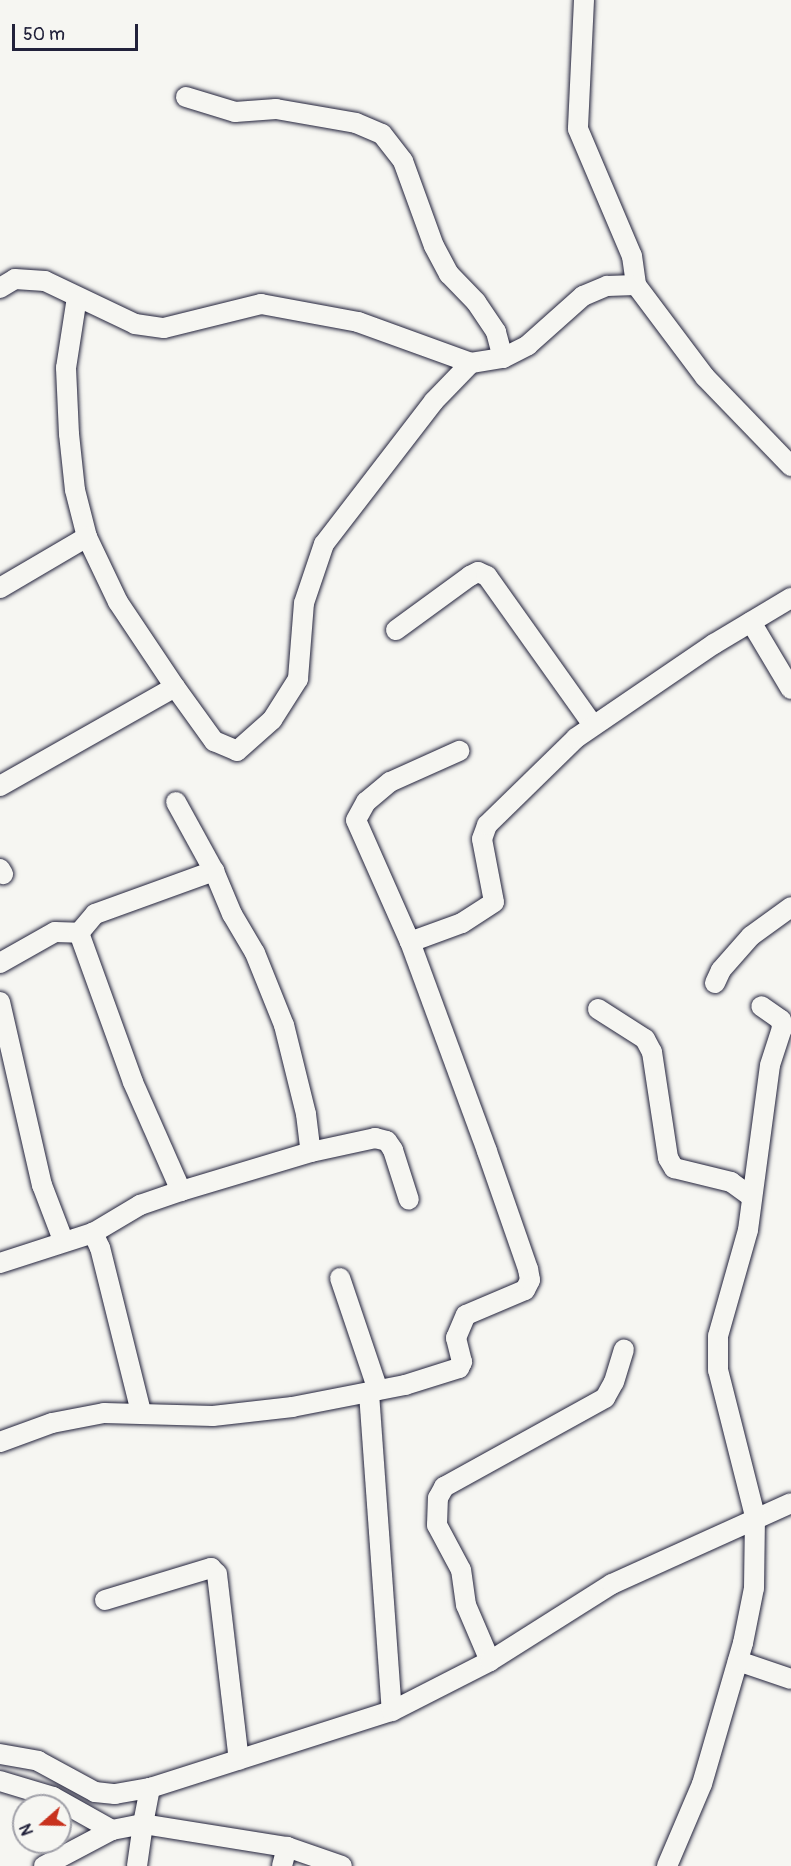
<!DOCTYPE html>
<html>
<head>
<meta charset="utf-8">
<style>
	body { margin:0 }
	#map { position:relative; width:791px; height:1866px; overflow:hidden; background:#f6f6f2; font-family:Pangolin,sans-serif }
	div>[style] { position:absolute }
	.roads { filter:drop-shadow(0 0 2px #22223b) drop-shadow(0 0 2px #22223b) }
	.minor>* { height:20px; margin:-10px; padding:0 10px; transform-origin:10px; border-radius:10px; background:#f6f6f2 }
	span { translate:-50% -50%; white-space:nowrap; text-align:center; line-height:1.15; -webkit-text-stroke:5px #f6f6f2; paint-order:stroke }
	.north { position:absolute; left:12px; top:1794px; width:60px; height:60px; box-sizing:border-box; background:#f6f6f2; border:2px solid #a1a1a9; border-radius:50%; rotate:250deg; font-size:16px; font-weight:700; line-height:24px; text-align:center; color:#22223b }
	.north::after { content:''; display:block; margin:auto; width:21px; height:27px; background:#c8321e; clip-path:polygon(50% 0,100% 100%,50% 72%,0 100%) }
	.scale { position:absolute; left:12px; top:24px; width:126px; height:27px; box-sizing:border-box; border:3px solid #22223b; border-top:0; padding-left:8px; font-size:18px; line-height:21px; white-space:nowrap; color:#22223b; -webkit-text-stroke:4px #f6f6f2; paint-order:stroke }
</style>
</head>
<body>
<div id="map">
	<div class="roads">
		<div class="minor">
			<i style="left:584px;top:0;width:129px;rotate:92.7deg"></i>
			<i style="left:578px;top:129px;width:138px;rotate:67deg"></i>
			<i style="left:632px;top:256px;width:29px;rotate:82deg"></i>
			<i style="left:186px;top:97px;width:51px;rotate:17deg"></i>
			<i style="left:235px;top:112px;width:41px;rotate:-4.2deg"></i>
			<i style="left:276px;top:109px;width:81px;rotate:9.9deg"></i>
			<i style="left:356px;top:123px;width:28px;rotate:23deg"></i>
			<i style="left:382px;top:134px;width:34px;rotate:52deg"></i>
			<i style="left:403px;top:161px;width:90px;rotate:70deg"></i>
			<i style="left:434px;top:246px;width:32px;rotate:62deg"></i>
			<i style="left:449px;top:274px;width:39px;rotate:46deg"></i>
			<i style="left:476px;top:302px;width:36px;rotate:56deg"></i>
			<i style="left:496px;top:332px;width:27px;rotate:75deg"></i>
			<i style="left:0;top:288px;width:17px;rotate:-31deg"></i>
			<i style="left:15px;top:279px;width:30px;rotate:4deg"></i>
			<i style="left:45px;top:281px;width:100px;rotate:25.5deg"></i>
			<i style="left:135px;top:324px;width:29px;rotate:8deg"></i>
			<i style="left:164px;top:328px;width:100px;rotate:-13.9deg"></i>
			<i style="left:261px;top:304px;width:99px;rotate:10.5deg"></i>
			<i style="left:358px;top:322px;width:120px;rotate:19.9deg"></i>
			<i style="left:471px;top:363px;width:32px;rotate:-9deg"></i>
			<i style="left:503px;top:358px;width:28px;rotate:-27deg"></i>
			<i style="left:528px;top:345px;width:74px;rotate:-41.7deg"></i>
			<i style="left:583px;top:296px;width:26px;rotate:-23deg"></i>
			<i style="left:607px;top:286px;width:29px;rotate:-2deg"></i>
			<i style="left:636px;top:285px;width:115px;rotate:53.1deg"></i>
			<i style="left:705px;top:377px;width:124px;rotate:46deg"></i>
			<i style="left:77px;top:297px;width:72px;rotate:98.8deg"></i>
			<i style="left:66px;top:368px;width:66px;rotate:87.4deg"></i>
			<i style="left:69px;top:434px;width:56px;rotate:83.9deg"></i>
			<i style="left:75px;top:490px;width:49px;rotate:75.7deg"></i>
			<i style="left:0;top:588px;width:101px;rotate:-30.4deg"></i>
			<i style="left:87px;top:537px;width:72px;rotate:64.5deg"></i>
			<i style="left:118px;top:602px;width:102px;rotate:56.2deg"></i>
			<i style="left:175px;top:687px;width:67px;rotate:54.2deg"></i>
			<i style="left:214px;top:741px;width:25px;rotate:23deg"></i>
			<i style="left:237px;top:751px;width:47px;rotate:-41.5deg"></i>
			<i style="left:272px;top:720px;width:49px;rotate:-57.6deg"></i>
			<i style="left:298px;top:679px;width:76px;rotate:-85.5deg"></i>
			<i style="left:304px;top:603px;width:62px;rotate:-71.3deg"></i>
			<i style="left:324px;top:544px;width:180px;rotate:-52.4deg"></i>
			<i style="left:434px;top:401px;width:53px;rotate:-45.8deg"></i>
			<i style="left:751px;top:622px;width:78px;rotate:59.2deg"></i>
			<i style="left:396px;top:630px;width:92px;rotate:-36.1deg"></i>
			<i style="left:470px;top:576px;width:9px;rotate:-27deg"></i>
			<i style="left:478px;top:572px;width:10px;rotate:24deg"></i>
			<i style="left:487px;top:576px;width:183px;rotate:54.6deg"></i>
			<i style="left:0;top:786px;width:201px;rotate:-29.5deg"></i>
			<i style="left:176px;top:802px;width:79px;rotate:61.2deg"></i>
			<i style="left:0;top:869px;width:6px;rotate:59deg"></i>
			<i style="left:410px;top:942px;width:55px;rotate:-20.1deg"></i>
			<i style="left:462px;top:923px;width:38px;rotate:-33deg"></i>
			<i style="left:494px;top:902px;width:64px;rotate:-100.8deg"></i>
			<i style="left:482px;top:839px;width:15px;rotate:-70deg"></i>
			<i style="left:487px;top:825px;width:124px;rotate:-44.3deg"></i>
			<i style="left:576px;top:738px;width:167px;rotate:-34.3deg"></i>
			<i style="left:714px;top:644px;width:90px;rotate:-30.9deg"></i>
			<i style="left:0;top:963px;width:63px;rotate:-29.4deg"></i>
			<i style="left:55px;top:932px;width:24px;rotate:2deg"></i>
			<i style="left:715px;top:983px;width:14px;rotate:-65deg"></i>
			<i style="left:721px;top:970px;width:45px;rotate:-48.6deg"></i>
			<i style="left:751px;top:936px;width:49px;rotate:-35.9deg"></i>
			<i style="left:0;top:1002px;width:188px;rotate:77.1deg"></i>
			<i style="left:42px;top:1185px;width:59px;rotate:69.1deg"></i>
			<i style="left:598px;top:1009px;width:56px;rotate:32.6deg"></i>
			<i style="left:645px;top:1039px;width:15px;rotate:62deg"></i>
			<i style="left:652px;top:1052px;width:107px;rotate:81.4deg"></i>
			<i style="left:668px;top:1158px;width:12px;rotate:59deg"></i>
			<i style="left:674px;top:1168px;width:59px;rotate:13.8deg"></i>
			<i style="left:731px;top:1182px;width:26px;rotate:36deg"></i>
			<i style="left:181px;top:1191px;width:119px;rotate:-113.8deg"></i>
			<i style="left:133px;top:1082px;width:158px;rotate:-109.9deg"></i>
			<i style="left:79px;top:933px;width:25px;rotate:-50deg"></i>
			<i style="left:95px;top:914px;width:127px;rotate:-19.9deg"></i>
			<i style="left:214px;top:871px;width:47px;rotate:67.3deg"></i>
			<i style="left:232px;top:914px;width:45px;rotate:59.5deg"></i>
			<i style="left:255px;top:953px;width:78px;rotate:68.1deg"></i>
			<i style="left:284px;top:1025px;width:92px;rotate:76.1deg"></i>
			<i style="left:306px;top:1114px;width:38px;rotate:83deg"></i>
			<i style="left:0;top:1263px;width:98px;rotate:-17.9deg"></i>
			<i style="left:340px;top:1278px;width:118px;rotate:71.3deg"></i>
			<i style="left:369px;top:1393px;width:319px;rotate:85.9deg"></i>
			<i style="left:141px;top:1412px;width:169px;rotate:-104deg"></i>
			<i style="left:100px;top:1248px;width:17px;rotate:-115deg"></i>
			<i style="left:93px;top:1233px;width:55px;rotate:-30.8deg"></i>
			<i style="left:140px;top:1205px;width:43px;rotate:-18.9deg"></i>
			<i style="left:181px;top:1191px;width:136px;rotate:-16.7deg"></i>
			<i style="left:311px;top:1152px;width:66px;rotate:-12.3deg"></i>
			<i style="left:375px;top:1138px;width:12px;rotate:14deg"></i>
			<i style="left:387px;top:1141px;width:11px;rotate:56deg"></i>
			<i style="left:393px;top:1150px;width:52px;rotate:72.3deg"></i>
			<i style="left:0;top:1442px;width:55px;rotate:-20.1deg"></i>
			<i style="left:52px;top:1423px;width:53px;rotate:-10.9deg"></i>
			<i style="left:104px;top:1413px;width:109px;rotate:1.6deg"></i>
			<i style="left:213px;top:1416px;width:80px;rotate:-6.5deg"></i>
			<i style="left:292px;top:1407px;width:115px;rotate:-11deg"></i>
			<i style="left:405px;top:1385px;width:57px;rotate:-17.5deg"></i>
			<i style="left:459px;top:1368px;width:7px;rotate:-63deg"></i>
			<i style="left:462px;top:1362px;width:25px;rotate:-104deg"></i>
			<i style="left:456px;top:1338px;width:25px;rotate:-67deg"></i>
			<i style="left:466px;top:1315px;width:64px;rotate:-23deg"></i>
			<i style="left:525px;top:1290px;width:11px;rotate:-63deg"></i>
			<i style="left:530px;top:1280px;width:11px;rotate:-100deg"></i>
			<i style="left:528px;top:1269px;width:125px;rotate:-109.2deg"></i>
			<i style="left:487px;top:1151px;width:223px;rotate:-110.2deg"></i>
			<i style="left:410px;top:942px;width:133px;rotate:-113.9deg"></i>
			<i style="left:356px;top:820px;width:21px;rotate:-61deg"></i>
			<i style="left:366px;top:802px;width:31px;rotate:-40deg"></i>
			<i style="left:390px;top:782px;width:76px;rotate:-24.2deg"></i>
			<i style="left:105px;top:1600px;width:111px;rotate:-16.8deg"></i>
			<i style="left:211px;top:1568px;width:8px;rotate:45deg"></i>
			<i style="left:217px;top:1574px;width:187px;rotate:83.3deg"></i>
			<i style="left:490px;top:1661px;width:61px;rotate:-113.2deg"></i>
			<i style="left:466px;top:1605px;width:35px;rotate:-98deg"></i>
			<i style="left:461px;top:1570px;width:51px;rotate:-118.1deg"></i>
			<i style="left:437px;top:1525px;width:27px;rotate:-88deg"></i>
			<i style="left:438px;top:1498px;width:13px;rotate:-61deg"></i>
			<i style="left:444px;top:1487px;width:184px;rotate:-28.9deg"></i>
			<i style="left:605px;top:1398px;width:18px;rotate:-61deg"></i>
			<i style="left:614px;top:1382px;width:34px;rotate:-73deg"></i>
			<i style="left:738px;top:1661px;width:56px;rotate:18.8deg"></i>
			<i style="left:0;top:1754px;width:39px;rotate:10deg"></i>
			<i style="left:38px;top:1761px;width:65px;rotate:28.5deg"></i>
			<i style="left:95px;top:1792px;width:20px;rotate:6deg"></i>
			<i style="left:115px;top:1794px;width:36px;rotate:-10deg"></i>
			<i style="left:0;top:1781px;width:55px;rotate:16.8deg"></i>
			<i style="left:53px;top:1797px;width:68px;rotate:29.2deg"></i>
			<i style="left:44px;top:1866px;width:77px;rotate:-27.9deg"></i>
			<i style="left:112px;top:1830px;width:32px;rotate:-11deg"></i>
			<i style="left:143px;top:1824px;width:37px;rotate:-79deg"></i>
			<i style="left:150px;top:1788px;width:254px;rotate:-17.7deg"></i>
			<i style="left:392px;top:1711px;width:110px;rotate:-27deg"></i>
			<i style="left:490px;top:1661px;width:144px;rotate:-32.3deg"></i>
			<i style="left:612px;top:1584px;width:196px;rotate:-24.3deg"></i>
			<i style="left:137px;top:1866px;width:42px;rotate:-81.9deg"></i>
			<i style="left:143px;top:1824px;width:146px;rotate:9.1deg"></i>
			<i style="left:287px;top:1847px;width:58px;rotate:19.1deg"></i>
			<i style="left:282px;top:1866px;width:20px;rotate:-75deg"></i>
			<i style="left:667px;top:1866px;width:89px;rotate:-66.9deg"></i>
			<i style="left:702px;top:1784px;width:147px;rotate:-73.8deg"></i>
			<i style="left:743px;top:1643px;width:56px;rotate:-78.7deg"></i>
			<i style="left:754px;top:1588px;width:72px;rotate:-89.2deg"></i>
			<i style="left:755px;top:1516px;width:151px;rotate:-104.2deg"></i>
			<i style="left:718px;top:1370px;width:34px;rotate:-90deg"></i>
			<i style="left:718px;top:1336px;width:110px;rotate:-74.2deg"></i>
			<i style="left:748px;top:1230px;width:166px;rotate:-82.4deg"></i>
			<i style="left:770px;top:1065px;width:38px;rotate:-72deg"></i>
			<i style="left:782px;top:1029px;width:9px;rotate:-96deg"></i>
			<i style="left:781px;top:1020px;width:24px;rotate:-145deg"></i>
		</div>
	</div>
	<div class="north">N</div>
	<div class="scale">50 m</div>
</div>
</body>
</html>
